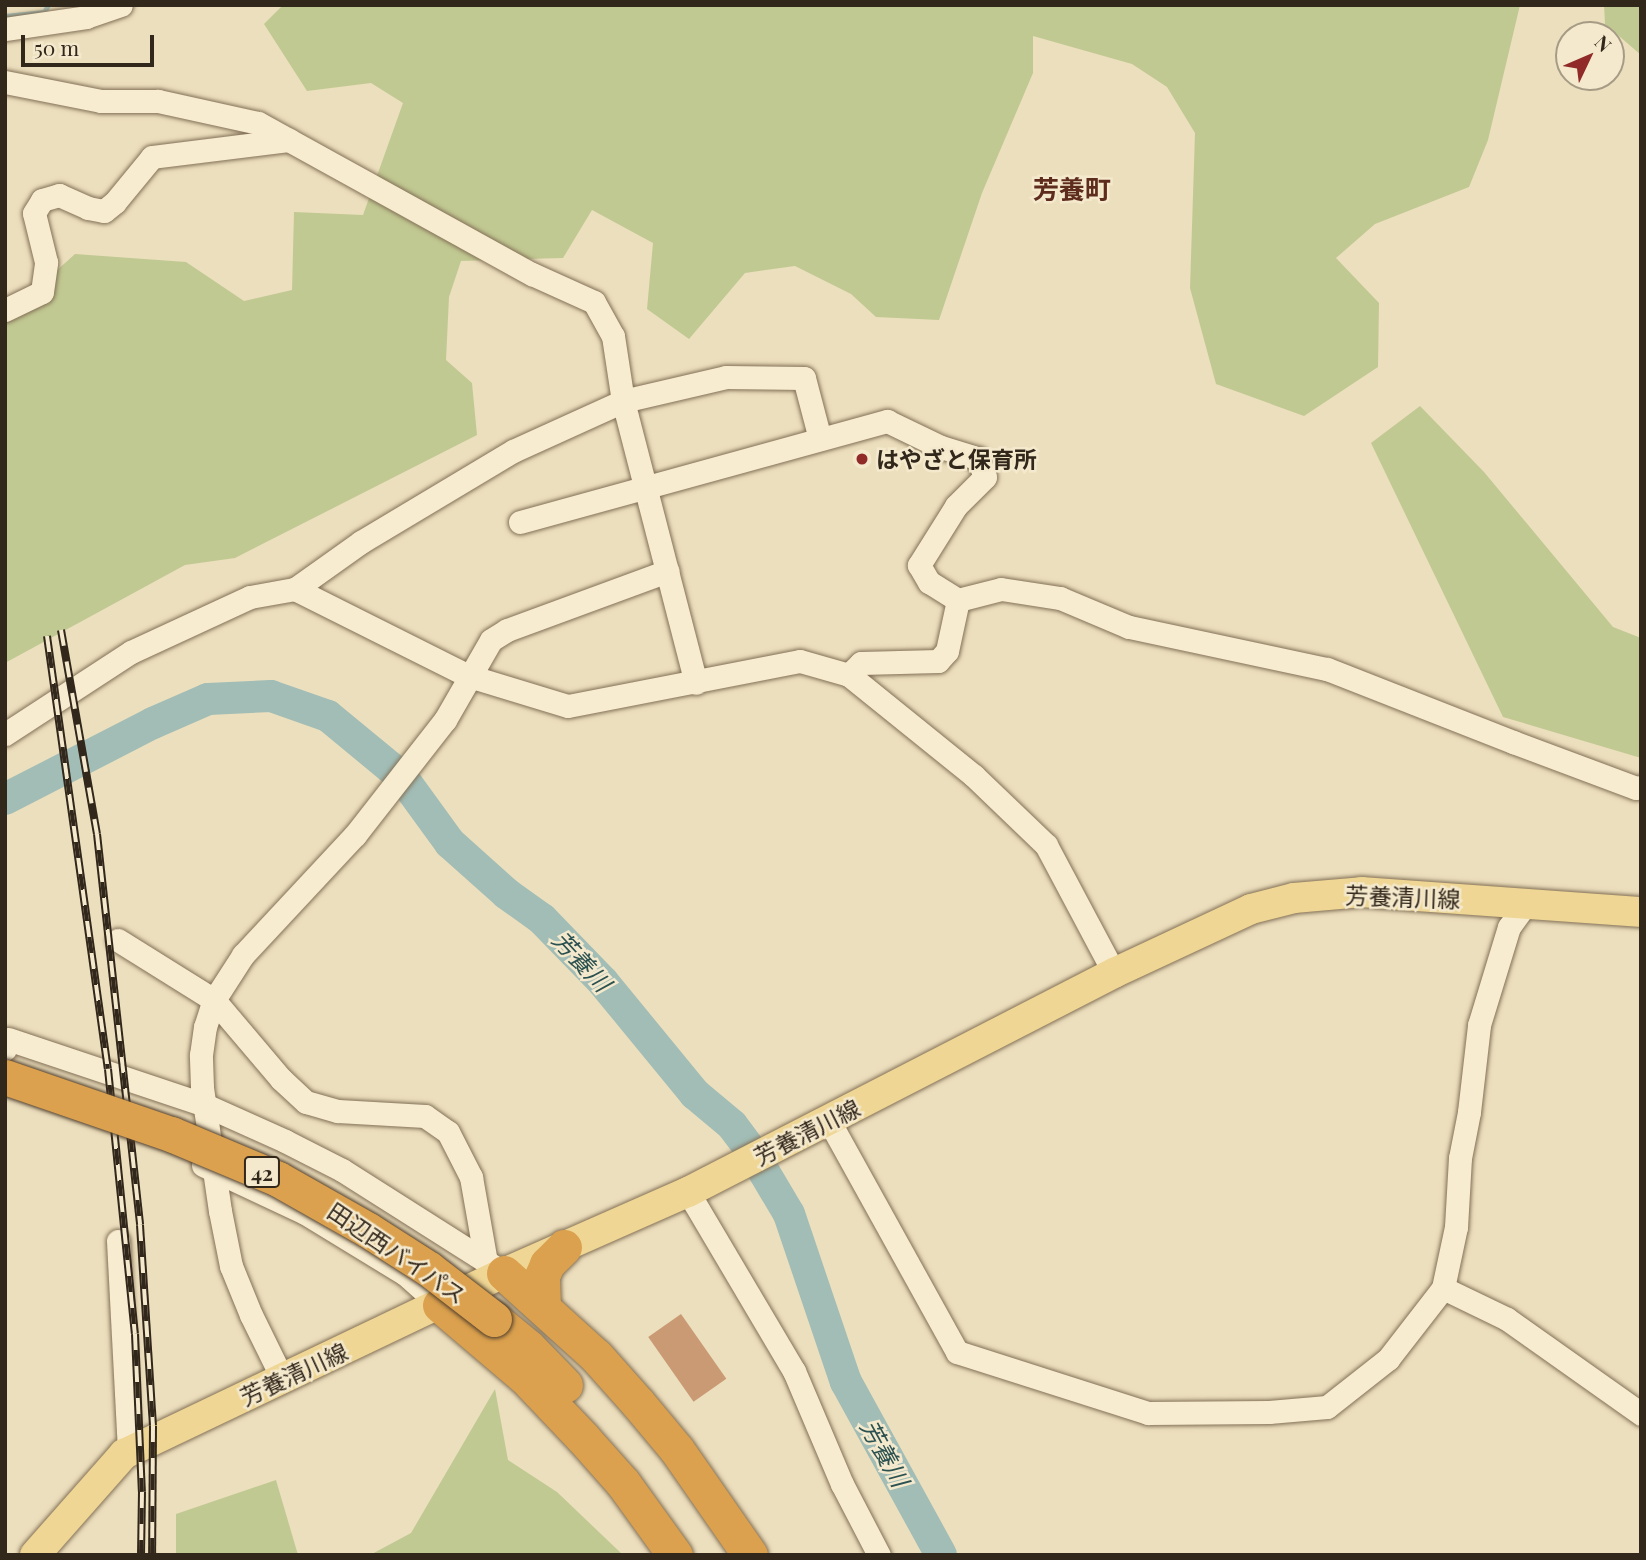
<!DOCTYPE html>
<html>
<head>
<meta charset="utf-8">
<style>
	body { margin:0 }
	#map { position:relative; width:1646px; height:1560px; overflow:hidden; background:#ecdfbd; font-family:"Playfair Display","Noto Sans JP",serif }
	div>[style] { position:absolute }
	.green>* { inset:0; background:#c1c992 }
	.stream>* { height:5px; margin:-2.5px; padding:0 2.5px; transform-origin:2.5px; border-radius:2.5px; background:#a1bdb6 }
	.river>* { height:32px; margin:-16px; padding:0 16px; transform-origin:16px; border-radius:16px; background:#a1bdb6 }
	.building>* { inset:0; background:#c99a74; transform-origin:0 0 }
	.roads { filter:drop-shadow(0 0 2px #837057) drop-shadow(0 0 2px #837057) }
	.minor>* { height:23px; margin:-11.5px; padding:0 11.5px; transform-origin:11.5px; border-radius:11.5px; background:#f7eccf }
	.major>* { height:30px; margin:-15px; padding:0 15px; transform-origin:15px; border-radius:15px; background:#efd694 }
	.highway>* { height:35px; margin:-17.5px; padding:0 17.5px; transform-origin:17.5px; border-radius:17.5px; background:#dba14e }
	.rail>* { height:8px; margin-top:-4px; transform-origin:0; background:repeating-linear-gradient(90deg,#f4e9cc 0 16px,#32271b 0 32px); box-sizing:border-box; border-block:2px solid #32271b }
	.bridges { filter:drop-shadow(0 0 2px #503e2c) drop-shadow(0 0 2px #503e2c) }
	.highway-bridge>* { height:35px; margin:-17.5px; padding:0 17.5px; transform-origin:17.5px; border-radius:17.5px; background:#dba14e }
	.dots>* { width:19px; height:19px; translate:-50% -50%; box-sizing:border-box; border:4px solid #f4e9cc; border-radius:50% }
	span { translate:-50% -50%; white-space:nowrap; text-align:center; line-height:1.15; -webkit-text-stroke:5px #f4e9cc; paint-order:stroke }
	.shield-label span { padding:2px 5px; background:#f4e9cc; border:2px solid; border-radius:5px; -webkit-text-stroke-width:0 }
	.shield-label { font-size:21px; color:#32271b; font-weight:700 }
	.poi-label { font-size:23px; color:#32271b; font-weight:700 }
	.left { translate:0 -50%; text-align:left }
	.street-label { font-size:23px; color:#32271b }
	.water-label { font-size:24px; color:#2b5251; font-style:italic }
	.quarter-label { font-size:26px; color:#5e2c1c; font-weight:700 }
	.frame { position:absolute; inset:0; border:7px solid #32271b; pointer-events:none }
	.north { position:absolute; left:1555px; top:21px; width:70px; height:70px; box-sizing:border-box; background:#f4e9cc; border:2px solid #a69b85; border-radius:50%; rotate:46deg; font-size:19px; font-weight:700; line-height:28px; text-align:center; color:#32271b }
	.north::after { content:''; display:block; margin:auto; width:24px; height:32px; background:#902b29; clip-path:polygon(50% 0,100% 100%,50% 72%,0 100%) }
	.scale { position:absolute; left:21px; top:35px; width:133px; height:32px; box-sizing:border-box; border:4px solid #32271b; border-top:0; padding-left:9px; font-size:21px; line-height:24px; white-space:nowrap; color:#32271b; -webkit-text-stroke:5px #f4e9cc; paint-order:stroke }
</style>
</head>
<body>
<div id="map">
	<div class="green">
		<i style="clip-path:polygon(283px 5px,1520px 5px,1488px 140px,1469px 187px,1375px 224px,1336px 258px,1379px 303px,1378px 367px,1304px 416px,1216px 384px,1190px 288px,1195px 133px,1167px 87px,1132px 64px,1033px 36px,1033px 73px,982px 193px,939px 320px,876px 317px,851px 294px,795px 266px,745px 273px,689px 339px,647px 309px,653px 243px,592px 210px,563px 258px,461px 261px,449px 297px,446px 360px,472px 383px,477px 435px,235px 558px,185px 565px,5px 663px,5px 317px,75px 254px,186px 262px,244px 301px,292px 290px,294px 212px,363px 215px,403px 103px,371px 83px,307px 91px,264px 24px)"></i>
		<i style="clip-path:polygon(1604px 5px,1641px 5px,1641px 55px,1605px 24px)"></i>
		<i style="clip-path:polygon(1420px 406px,1484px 472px,1613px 627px,1641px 638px,1641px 758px,1503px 717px,1371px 443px)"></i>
		<i style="clip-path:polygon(495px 1389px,508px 1460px,557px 1492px,623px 1555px,370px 1555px,411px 1533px)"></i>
		<i style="clip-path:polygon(276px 1480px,298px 1555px,176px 1555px,176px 1514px)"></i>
	</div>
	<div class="stream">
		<i style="left:5px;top:16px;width:39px;rotate:-6deg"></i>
		<i style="left:44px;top:12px;width:8px;rotate:-60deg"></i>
	</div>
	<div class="river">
		<i style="left:5px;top:799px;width:166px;rotate:-27.2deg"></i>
		<i style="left:153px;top:723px;width:60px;rotate:-23.6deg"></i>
		<i style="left:208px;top:699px;width:63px;rotate:-2.7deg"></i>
		<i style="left:271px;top:696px;width:60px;rotate:19.3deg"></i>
		<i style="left:328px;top:716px;width:96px;rotate:39.5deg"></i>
		<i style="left:402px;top:777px;width:82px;rotate:54deg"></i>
		<i style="left:450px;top:843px;width:76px;rotate:41.8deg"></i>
		<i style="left:507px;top:894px;width:43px;rotate:35.5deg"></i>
		<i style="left:542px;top:919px;width:88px;rotate:45.9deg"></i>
		<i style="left:603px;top:982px;width:145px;rotate:50.6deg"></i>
		<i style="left:695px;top:1094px;width:48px;rotate:40deg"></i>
		<i style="left:732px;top:1125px;width:31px;rotate:53deg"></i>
		<i style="left:751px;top:1150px;width:74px;rotate:59.3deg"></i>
		<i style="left:789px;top:1214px;width:177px;rotate:71.3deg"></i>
		<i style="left:846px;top:1382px;width:197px;rotate:61.2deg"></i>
	</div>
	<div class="building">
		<i style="left:681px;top:1314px;width:79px;height:40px;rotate:55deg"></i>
	</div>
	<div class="roads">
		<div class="minor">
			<i style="left:5px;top:29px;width:82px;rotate:-8.4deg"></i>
			<i style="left:86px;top:17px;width:37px;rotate:-19deg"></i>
			<i style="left:5px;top:82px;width:98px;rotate:11.2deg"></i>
			<i style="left:101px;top:101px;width:57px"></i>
			<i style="left:158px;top:101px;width:102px;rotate:12.4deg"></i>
			<i style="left:258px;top:123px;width:313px;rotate:28.9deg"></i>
			<i style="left:532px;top:274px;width:68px;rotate:24.3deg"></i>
			<i style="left:594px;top:302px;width:39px;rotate:61deg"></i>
			<i style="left:613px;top:336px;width:66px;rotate:81.3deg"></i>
			<i style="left:623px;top:401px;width:291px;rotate:75.5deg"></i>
			<i style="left:5px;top:310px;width:41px;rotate:-25.9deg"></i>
			<i style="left:42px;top:292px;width:30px;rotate:-82deg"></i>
			<i style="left:46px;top:262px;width:50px;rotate:-103.8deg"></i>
			<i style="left:34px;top:213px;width:15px;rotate:-58deg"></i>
			<i style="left:42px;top:200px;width:18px;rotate:-16deg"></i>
			<i style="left:59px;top:195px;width:32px;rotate:24deg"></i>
			<i style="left:88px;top:208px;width:16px;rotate:11deg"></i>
			<i style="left:104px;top:211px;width:14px;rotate:-39deg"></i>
			<i style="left:115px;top:202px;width:58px;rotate:-50.6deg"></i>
			<i style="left:152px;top:157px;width:138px;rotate:-7.1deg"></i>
			<i style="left:520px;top:522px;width:381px;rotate:-15.4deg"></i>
			<i style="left:887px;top:421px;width:60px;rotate:25.7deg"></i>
			<i style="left:941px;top:447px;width:39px;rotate:17deg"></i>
			<i style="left:978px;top:458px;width:20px;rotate:70deg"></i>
			<i style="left:985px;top:477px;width:41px;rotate:135deg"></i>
			<i style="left:956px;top:506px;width:70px;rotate:122.1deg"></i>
			<i style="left:919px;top:565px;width:20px;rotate:60deg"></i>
			<i style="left:929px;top:582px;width:34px;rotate:32deg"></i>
			<i style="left:958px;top:600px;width:44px;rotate:-14.3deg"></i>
			<i style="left:1001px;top:589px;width:60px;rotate:8.7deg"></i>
			<i style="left:1060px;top:598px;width:75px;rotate:22.8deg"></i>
			<i style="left:1129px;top:627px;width:202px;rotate:12deg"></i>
			<i style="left:1327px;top:669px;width:200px;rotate:21.4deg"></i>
			<i style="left:1513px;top:742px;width:131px;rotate:20.5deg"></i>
			<i style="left:1636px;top:788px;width:5px;rotate:-11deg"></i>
			<i style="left:295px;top:589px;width:195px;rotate:26.6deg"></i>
			<i style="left:469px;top:676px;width:103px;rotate:16.9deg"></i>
			<i style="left:568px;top:706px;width:236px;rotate:-11deg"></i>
			<i style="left:800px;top:661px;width:51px;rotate:15.9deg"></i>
			<i style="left:849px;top:675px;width:161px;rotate:38.9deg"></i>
			<i style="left:974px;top:776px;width:100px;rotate:43.8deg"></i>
			<i style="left:1046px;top:845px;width:145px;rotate:62deg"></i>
			<i style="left:849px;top:675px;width:17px;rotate:-45deg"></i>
			<i style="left:861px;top:663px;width:77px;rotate:-1.5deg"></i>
			<i style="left:938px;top:661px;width:13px;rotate:-48deg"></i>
			<i style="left:947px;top:651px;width:52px;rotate:-77.8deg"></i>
			<i style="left:5px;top:734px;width:150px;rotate:-33.1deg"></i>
			<i style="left:131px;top:652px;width:131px;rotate:-24.8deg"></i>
			<i style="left:250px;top:597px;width:46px;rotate:-10.1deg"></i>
			<i style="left:295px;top:589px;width:81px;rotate:-35.5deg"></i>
			<i style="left:361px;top:542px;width:177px;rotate:-30.9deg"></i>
			<i style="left:513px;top:451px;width:121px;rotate:-24.4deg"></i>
			<i style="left:623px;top:401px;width:106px;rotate:-13.1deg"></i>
			<i style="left:726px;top:377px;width:78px;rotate:0.7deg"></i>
			<i style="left:804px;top:378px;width:63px;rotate:75.3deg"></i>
			<i style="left:118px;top:940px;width:113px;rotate:32deg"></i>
			<i style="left:214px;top:1000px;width:104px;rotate:49.7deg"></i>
			<i style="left:281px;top:1079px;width:34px;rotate:43deg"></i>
			<i style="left:306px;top:1102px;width:33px;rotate:16deg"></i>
			<i style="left:338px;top:1111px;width:87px;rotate:3.3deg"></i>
			<i style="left:425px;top:1116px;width:28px;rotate:35deg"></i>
			<i style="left:448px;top:1132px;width:51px;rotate:62.9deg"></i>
			<i style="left:471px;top:1177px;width:86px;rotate:80deg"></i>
			<i style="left:5px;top:1049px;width:10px;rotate:-73deg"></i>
			<i style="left:8px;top:1039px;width:208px;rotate:18.5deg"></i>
			<i style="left:205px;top:1105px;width:88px;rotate:24.2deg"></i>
			<i style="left:285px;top:1141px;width:64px;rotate:27deg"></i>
			<i style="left:342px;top:1170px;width:192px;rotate:32.4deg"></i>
			<i style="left:829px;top:1121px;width:264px;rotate:61deg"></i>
			<i style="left:957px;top:1352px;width:201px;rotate:17.7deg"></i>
			<i style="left:1148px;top:1413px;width:121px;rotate:-0.5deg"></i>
			<i style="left:1269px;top:1412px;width:58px;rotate:-4.9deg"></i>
			<i style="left:1327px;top:1407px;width:78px;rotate:-38.2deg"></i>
			<i style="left:1388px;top:1359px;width:90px;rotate:-52.2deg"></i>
			<i style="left:1443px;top:1288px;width:62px;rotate:-78deg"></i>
			<i style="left:1456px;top:1227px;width:69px;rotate:-86.7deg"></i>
			<i style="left:1460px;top:1158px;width:47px;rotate:-78.9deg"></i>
			<i style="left:1469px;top:1112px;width:88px;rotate:-83.4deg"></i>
			<i style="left:1479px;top:1025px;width:102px;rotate:-73deg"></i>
			<i style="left:1509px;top:927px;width:29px;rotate:-54deg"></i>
			<i style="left:203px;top:1165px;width:113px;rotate:25.2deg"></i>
			<i style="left:305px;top:1213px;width:117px;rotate:31.4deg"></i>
			<i style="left:405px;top:1274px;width:47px;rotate:41.5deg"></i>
			<i style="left:688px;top:1192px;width:208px;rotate:59.4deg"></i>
			<i style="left:794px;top:1371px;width:123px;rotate:67deg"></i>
			<i style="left:842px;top:1484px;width:80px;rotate:62.5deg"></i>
			<i style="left:118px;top:1241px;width:211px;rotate:87deg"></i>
			<i style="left:1443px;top:1288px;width:71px;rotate:25.8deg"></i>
			<i style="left:1507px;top:1319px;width:164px;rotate:35.3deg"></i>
			<i style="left:283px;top:1380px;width:72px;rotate:-116.2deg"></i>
			<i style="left:251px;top:1315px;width:53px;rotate:-112.2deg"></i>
			<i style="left:231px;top:1266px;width:56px;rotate:-101.3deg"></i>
			<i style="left:220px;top:1211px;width:125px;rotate:-98.3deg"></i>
			<i style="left:202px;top:1087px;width:32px;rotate:-92deg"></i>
			<i style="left:201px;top:1055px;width:28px;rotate:-82deg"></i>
			<i style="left:205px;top:1027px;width:28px;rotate:-72deg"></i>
			<i style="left:214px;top:1000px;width:54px;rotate:-57.2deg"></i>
			<i style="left:243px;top:955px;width:164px;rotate:-47deg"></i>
			<i style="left:355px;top:835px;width:146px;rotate:-52deg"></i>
			<i style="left:445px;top:720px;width:92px;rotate:-60.1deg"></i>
			<i style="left:491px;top:640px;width:19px;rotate:-32deg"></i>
			<i style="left:507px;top:630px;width:171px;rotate:-20.2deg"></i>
		</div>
		<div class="major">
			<i style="left:35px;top:1555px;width:135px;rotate:-48.6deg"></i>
			<i style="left:124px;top:1454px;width:421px;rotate:-25.5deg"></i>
			<i style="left:504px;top:1273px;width:201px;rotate:-23.8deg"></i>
			<i style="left:688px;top:1192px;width:479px;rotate:-27.2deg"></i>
			<i style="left:1114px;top:973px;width:151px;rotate:-25deg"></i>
			<i style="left:1251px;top:909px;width:44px;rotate:-14.3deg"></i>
			<i style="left:1294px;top:898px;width:68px;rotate:-5deg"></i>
			<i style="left:1362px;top:892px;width:280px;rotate:4.1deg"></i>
		</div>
		<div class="highway">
			<i style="left:504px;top:1273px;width:124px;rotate:42.1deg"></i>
			<i style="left:596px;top:1356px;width:62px;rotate:48.3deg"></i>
			<i style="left:637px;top:1402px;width:62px;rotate:50.2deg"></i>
			<i style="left:677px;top:1450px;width:128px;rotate:55.2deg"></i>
			<i style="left:440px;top:1305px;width:111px;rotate:40.3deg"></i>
			<i style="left:525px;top:1377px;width:84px;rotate:46.4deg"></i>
			<i style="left:583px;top:1438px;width:60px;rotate:48.4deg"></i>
			<i style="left:623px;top:1483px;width:89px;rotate:54.2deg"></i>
			<i style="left:543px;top:1307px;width:31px;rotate:-92deg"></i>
			<i style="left:542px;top:1276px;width:13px;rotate:-67deg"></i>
			<i style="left:547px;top:1264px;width:24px;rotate:-45deg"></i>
			<i style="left:494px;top:1319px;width:44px;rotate:39.5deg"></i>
			<i style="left:528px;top:1347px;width:53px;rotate:45.8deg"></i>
		</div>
	</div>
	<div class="rail">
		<i style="left:61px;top:630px;width:207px;rotate:80deg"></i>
		<i style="left:97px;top:834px;width:393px;rotate:83.7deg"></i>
		<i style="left:140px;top:1225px;width:201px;rotate:86.3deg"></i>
		<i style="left:153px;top:1426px;width:129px;rotate:90.4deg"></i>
		<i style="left:47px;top:636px;width:437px;rotate:82deg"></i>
		<i style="left:108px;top:1069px;width:266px;rotate:84.2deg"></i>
		<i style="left:135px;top:1334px;width:158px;rotate:87.5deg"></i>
		<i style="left:142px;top:1492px;width:63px;rotate:90.9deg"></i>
	</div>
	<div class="bridges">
		<div class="highway-bridge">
			<i style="left:5px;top:1077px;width:176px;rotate:19deg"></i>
			<i style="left:171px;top:1134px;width:116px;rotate:22.8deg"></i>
			<i style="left:278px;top:1179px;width:103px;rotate:29.5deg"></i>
			<i style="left:368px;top:1230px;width:72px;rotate:32.6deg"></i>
			<i style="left:429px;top:1269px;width:82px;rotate:37.6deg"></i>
		</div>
	</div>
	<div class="dots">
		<i style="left:862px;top:459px;background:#902b29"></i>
	</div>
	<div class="shield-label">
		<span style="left:262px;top:1172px">42</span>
	</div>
	<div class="poi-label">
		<span class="left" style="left:876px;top:459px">はやざと保育所</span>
	</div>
	<div class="street-label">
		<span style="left:1403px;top:897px;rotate:2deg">芳養清川線</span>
		<span style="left:807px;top:1132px;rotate:-27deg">芳養清川線</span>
		<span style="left:397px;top:1253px;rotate:34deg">田辺西バイパス</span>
		<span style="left:294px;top:1374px;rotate:-25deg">芳養清川線</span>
	</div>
	<div class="water-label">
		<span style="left:582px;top:961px;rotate:47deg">芳養川</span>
		<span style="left:885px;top:1453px;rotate:61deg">芳養川</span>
	</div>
	<div class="quarter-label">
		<span style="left:1072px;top:189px">芳養町</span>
	</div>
	<div class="frame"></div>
	<div class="north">N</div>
	<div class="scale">50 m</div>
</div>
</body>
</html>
